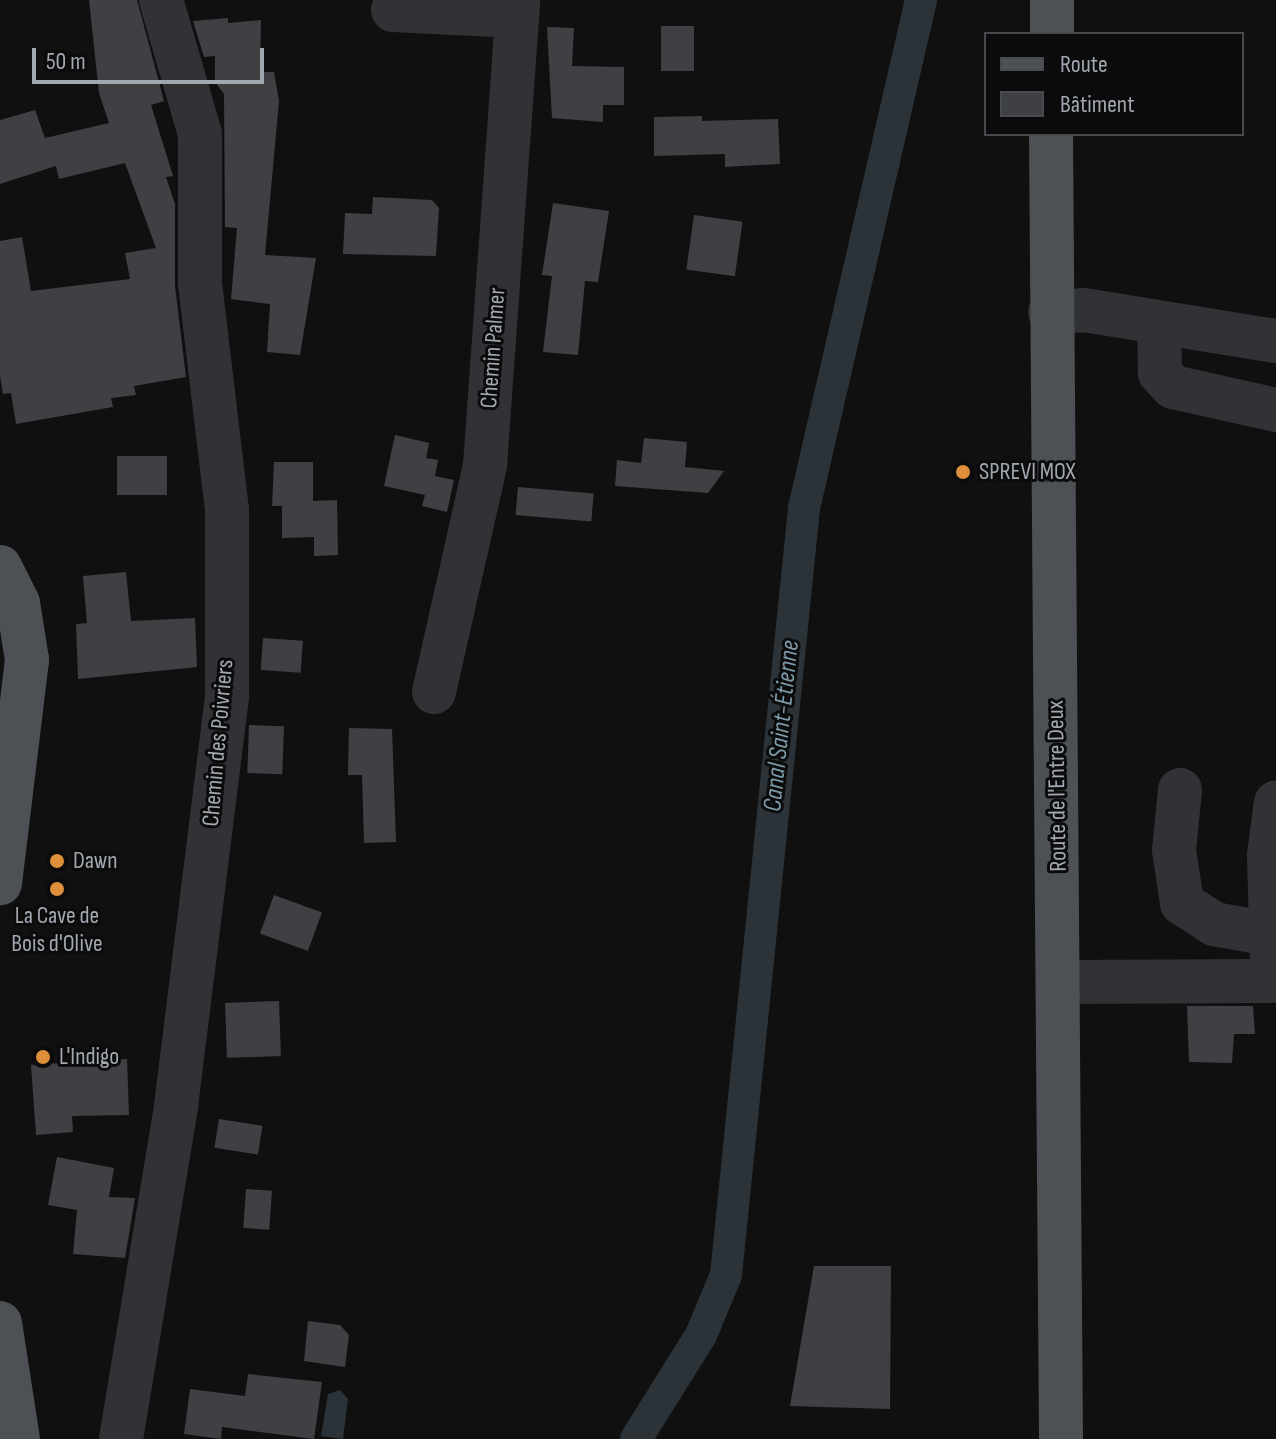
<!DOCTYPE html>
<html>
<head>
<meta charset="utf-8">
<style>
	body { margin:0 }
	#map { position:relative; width:1276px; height:1439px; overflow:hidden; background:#101011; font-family:"Sofia Sans Condensed",sans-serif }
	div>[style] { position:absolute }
	.water>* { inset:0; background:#2b3338 }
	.canal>* { height:32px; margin:-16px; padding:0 16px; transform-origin:16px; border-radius:16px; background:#2b3338 }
	.building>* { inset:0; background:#3f4044; transform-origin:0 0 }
	.minor>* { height:44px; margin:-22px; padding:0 22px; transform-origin:22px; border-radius:22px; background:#313235 }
	.major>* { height:44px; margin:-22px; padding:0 22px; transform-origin:22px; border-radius:22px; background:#4d5054 }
	.dots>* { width:22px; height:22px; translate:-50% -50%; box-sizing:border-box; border:4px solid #0b0b0c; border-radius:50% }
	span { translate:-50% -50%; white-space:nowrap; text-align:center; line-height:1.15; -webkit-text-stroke:6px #0b0b0c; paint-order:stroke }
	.street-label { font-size:24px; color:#a2a8b0 }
	.poi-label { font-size:24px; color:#a2a8b0 }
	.left { translate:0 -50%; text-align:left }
	.water-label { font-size:26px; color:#7c9aa9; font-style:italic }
	.legend { position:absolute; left:984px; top:32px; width:260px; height:104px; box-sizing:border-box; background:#0b0b0c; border:2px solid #474a4e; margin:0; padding:10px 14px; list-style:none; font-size:24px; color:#a2a8b0 }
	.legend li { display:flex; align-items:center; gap:16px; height:40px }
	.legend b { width:40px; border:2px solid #474a4e }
	.scale { position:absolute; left:32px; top:48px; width:232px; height:36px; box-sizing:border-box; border:4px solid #a2a8b0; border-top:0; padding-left:10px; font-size:24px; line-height:28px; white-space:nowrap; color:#a2a8b0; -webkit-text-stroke:6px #0b0b0c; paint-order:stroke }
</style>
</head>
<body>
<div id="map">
	<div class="water">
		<i style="clip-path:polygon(340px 1390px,348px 1399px,343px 1439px,321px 1436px,328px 1394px)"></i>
	</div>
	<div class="canal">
		<i style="left:636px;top:1439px;width:123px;rotate:-58deg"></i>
		<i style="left:701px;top:1335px;width:65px;rotate:-67.4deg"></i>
		<i style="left:726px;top:1275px;width:771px;rotate:-84.19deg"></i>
		<i style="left:804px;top:508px;width:521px;rotate:-77.03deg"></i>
	</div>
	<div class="building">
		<i style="clip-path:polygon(89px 0,137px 0,164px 101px,151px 105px,173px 176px,166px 177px,175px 204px,175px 286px,186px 377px,134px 386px,136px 395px,111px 398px,113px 407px,16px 424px,11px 393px,3px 394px,0 376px,0 241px,22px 237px,31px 291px,130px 279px,125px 253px,156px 248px,125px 163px,59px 179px,56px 166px,0 184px,0 120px,35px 110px,45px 138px,109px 123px,99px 93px)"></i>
		<i style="clip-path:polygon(228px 18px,228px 23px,261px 20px,260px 72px,274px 72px,279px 101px,265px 255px,316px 258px,300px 355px,267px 352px,270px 304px,231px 299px,237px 228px,225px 227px,224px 94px,215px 82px,215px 56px,204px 57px,193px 21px)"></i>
		<i style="left:661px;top:26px;width:33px;height:45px"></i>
		<i style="clip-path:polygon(547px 27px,574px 28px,572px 66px,624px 67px,624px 105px,603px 105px,603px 122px,552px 118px)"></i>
		<i style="clip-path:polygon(702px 116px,702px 121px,778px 119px,780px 164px,725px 167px,725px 154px,654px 156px,654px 117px)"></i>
		<i style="clip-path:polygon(373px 197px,432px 200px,439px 208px,436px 256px,343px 254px,345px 213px,372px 214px)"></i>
		<i style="clip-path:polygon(553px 203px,609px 211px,598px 282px,585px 281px,578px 355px,543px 352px,552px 276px,542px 275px)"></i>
		<i style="left:694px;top:215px;width:49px;height:55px;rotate:8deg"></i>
		<i style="clip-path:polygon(395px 435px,429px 443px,426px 458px,438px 460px,435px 476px,454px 480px,447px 512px,422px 506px,425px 495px,384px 486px)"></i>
		<i style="clip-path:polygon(644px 438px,687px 442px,685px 467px,724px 471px,708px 493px,615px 486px,617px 460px,641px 463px)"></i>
		<i style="left:117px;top:456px;width:50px;height:39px"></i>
		<i style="clip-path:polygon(274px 462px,313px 462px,313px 501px,337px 500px,338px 555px,314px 556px,314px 537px,282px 538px,282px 506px,272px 506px)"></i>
		<i style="left:518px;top:487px;width:76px;height:28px;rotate:5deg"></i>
		<i style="clip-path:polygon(126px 572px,131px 621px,195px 618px,197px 667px,78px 679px,76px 624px,87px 623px,83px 576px)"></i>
		<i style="left:263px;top:638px;width:40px;height:32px;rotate:4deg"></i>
		<i style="left:249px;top:725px;width:35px;height:48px;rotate:2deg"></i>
		<i style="clip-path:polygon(349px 728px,392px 729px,396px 842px,364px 843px,362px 775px,348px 775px)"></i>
		<i style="left:274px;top:895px;width:51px;height:41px;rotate:20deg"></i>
		<i style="left:279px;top:1001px;width:55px;height:54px;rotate:88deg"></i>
		<i style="clip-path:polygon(1187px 1006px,1253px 1006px,1255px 1034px,1234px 1034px,1232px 1063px,1189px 1062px)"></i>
		<i style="clip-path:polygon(127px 1059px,129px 1115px,72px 1116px,73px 1132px,36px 1135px,31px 1065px)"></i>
		<i style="left:219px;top:1119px;width:44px;height:29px;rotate:9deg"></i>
		<i style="clip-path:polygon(57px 1157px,114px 1168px,109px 1197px,135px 1198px,125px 1258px,73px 1254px,77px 1210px,48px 1205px)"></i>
		<i style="left:246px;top:1189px;width:26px;height:39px;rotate:4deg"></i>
		<i style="clip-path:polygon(814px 1266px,891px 1266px,890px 1409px,790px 1406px)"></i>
		<i style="clip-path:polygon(308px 1321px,340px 1325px,349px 1335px,345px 1367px,304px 1361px)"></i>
		<i style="clip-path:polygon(248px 1374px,322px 1382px,314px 1439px,222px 1427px,221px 1439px,184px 1434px,190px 1389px,245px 1396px)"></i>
	</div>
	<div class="minor">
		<i style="left:393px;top:10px;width:124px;rotate:2.8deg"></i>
		<i style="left:1050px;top:312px;width:34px;rotate:-3deg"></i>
		<i style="left:1084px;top:310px;width:194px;rotate:9.2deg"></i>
		<i style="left:1159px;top:323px;width:50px;rotate:88.9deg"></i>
		<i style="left:1160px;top:373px;width:19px;rotate:47deg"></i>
		<i style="left:1173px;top:387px;width:106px;rotate:12.6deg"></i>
		<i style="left:434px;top:692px;width:233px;rotate:-77.3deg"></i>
		<i style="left:485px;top:465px;width:466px;rotate:-85.9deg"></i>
		<i style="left:1180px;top:790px;width:60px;rotate:95.7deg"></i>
		<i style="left:1174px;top:850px;width:54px;rotate:81.4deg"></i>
		<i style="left:1182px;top:903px;width:38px;rotate:33deg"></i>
		<i style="left:1214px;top:924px;width:57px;rotate:10.1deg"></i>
		<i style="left:1272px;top:963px;width:108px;rotate:-91.6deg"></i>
		<i style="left:1269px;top:855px;width:53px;rotate:-82.5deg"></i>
		<i style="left:1060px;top:982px;width:215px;rotate:-0.3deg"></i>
		<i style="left:121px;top:1439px;width:338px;rotate:-80.6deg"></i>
		<i style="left:176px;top:1106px;width:413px;rotate:-82.9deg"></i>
		<i style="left:227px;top:696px;width:186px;rotate:-90deg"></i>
		<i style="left:227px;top:510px;width:229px;rotate:-96.8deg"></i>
		<i style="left:200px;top:283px;width:149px;rotate:-90deg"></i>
		<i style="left:200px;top:134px;width:140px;rotate:-106.2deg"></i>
	</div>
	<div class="major">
		<i style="left:1052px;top:34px;width:34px;rotate:-90deg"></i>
		<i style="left:1051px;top:134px;width:1305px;rotate:89.56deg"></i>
		<i style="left:0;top:567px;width:40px;rotate:63.4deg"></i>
		<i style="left:18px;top:603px;width:58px;rotate:81deg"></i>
		<i style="left:27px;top:660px;width:225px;rotate:96.9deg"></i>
		<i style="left:0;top:1323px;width:117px;rotate:81.2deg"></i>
	</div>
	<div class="dots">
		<i style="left:963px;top:472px;background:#de8f3b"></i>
		<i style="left:57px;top:861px;background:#de8f3b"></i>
		<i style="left:57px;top:889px;background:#de8f3b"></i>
		<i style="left:43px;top:1057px;background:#de8f3b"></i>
	</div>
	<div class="street-label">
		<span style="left:493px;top:348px;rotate:-86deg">Chemin Palmer</span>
		<span style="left:218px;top:743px;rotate:-85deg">Chemin des Poivriers</span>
		<span style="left:1057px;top:786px;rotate:-91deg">Route de l'Entre Deux</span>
	</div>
	<div class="poi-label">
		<span class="left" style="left:979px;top:472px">SPREVI MOX</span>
		<span class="left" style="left:73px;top:861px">Dawn</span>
		<span style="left:57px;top:930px">La Cave de<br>Bois d'Olive</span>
		<span class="left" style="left:59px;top:1057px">L'Indigo</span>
	</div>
	<div class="water-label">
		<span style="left:782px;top:726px;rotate:-84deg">Canal Saint-Étienne</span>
	</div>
	<ul class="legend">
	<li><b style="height:10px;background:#4d5054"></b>Route</li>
	<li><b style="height:22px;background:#3f4044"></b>Bâtiment</li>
	</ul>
	<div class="scale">50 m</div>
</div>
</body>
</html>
